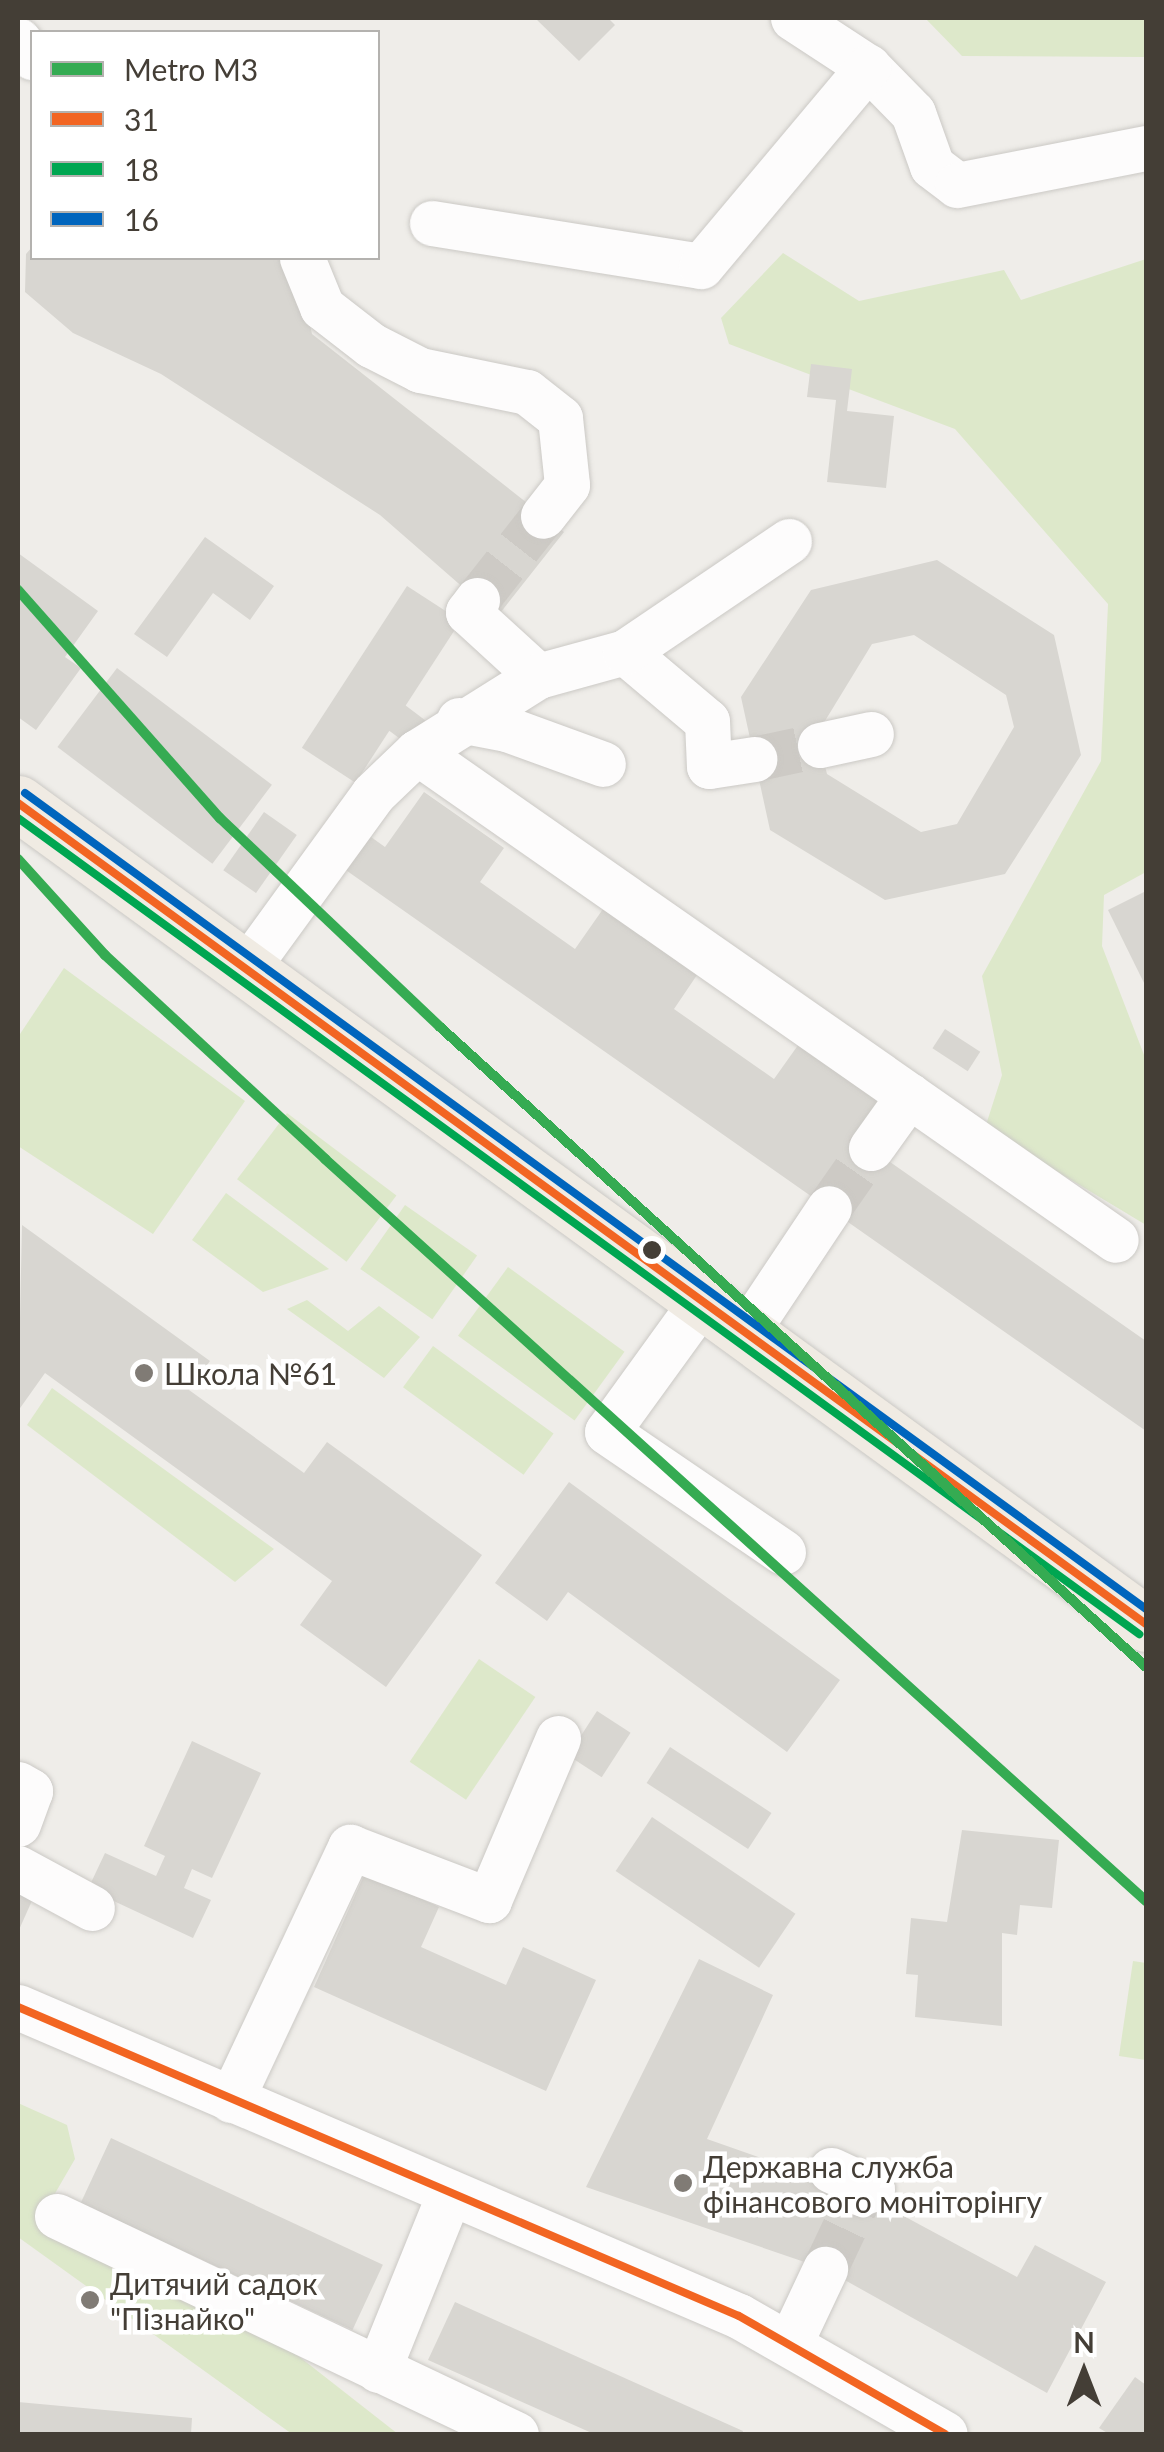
<!DOCTYPE html>
<html>
<head>
<meta charset="utf-8">
<style>
	body { margin:0 }
	#map { position:relative; width:1164px; height:2452px; overflow:hidden; background:#efede9; font-family:Lato,sans-serif }
	div>[style] { position:absolute }
	.green>* { inset:0; background:#dde8ca; transform-origin:0 0 }
	.building>* { inset:0; background:#d8d6d1; transform-origin:0 0 }
	.minor-tunnel>* { height:45px; margin-top:-22.5px; transform-origin:0; background:repeating-linear-gradient(90deg,#cdcac5 0 45px,transparent 0 67px) }
	.roads { filter:drop-shadow(0 0 2px #cbc9c5) drop-shadow(0 0 2px #cbc9c5) }
	.minor>* { height:45px; margin:-22.5px; padding:0 22.5px; transform-origin:22.5px; border-radius:22.5px; background:#fdfcfc }
	.major>* { height:55px; margin:-27.5px; padding:0 27.5px; transform-origin:27.5px; border-radius:27.5px; background:#f0ebe3 }
	.bus-1>* { height:8px; margin:-4px; padding:0 4px; transform-origin:4px; border-radius:4px; background:#f26522 }
	.bus-2>* { height:8px; margin:-4px; padding:0 4px; transform-origin:4px; border-radius:4px; background:#00a651 }
	.bus-3>* { height:8px; margin:-4px; padding:0 4px; transform-origin:4px; border-radius:4px; background:#0065bd }
	.metro-1>* { height:10px; margin:-5px; padding:0 5px; transform-origin:5px; border-radius:5px; background:#35ab52 }
	.dots>* { width:28px; height:28px; translate:-50% -50%; box-sizing:border-box; border:5px solid #fff; border-radius:50% }
	span { translate:-50% -50%; white-space:nowrap; text-align:center; line-height:1.15; -webkit-text-stroke:9px #fff; paint-order:stroke }
	.poi-label { font-size:30px; color:#443e36 }
	.left { translate:0 -50%; text-align:left }
	.frame { position:absolute; inset:0; border:20px solid #443e36; pointer-events:none }
	.legend { position:absolute; left:30px; top:30px; width:350px; height:230px; box-sizing:border-box; background:#fff; border:2px solid #b4b2af; margin:0; padding:12px 18px; list-style:none; font-size:30px; color:#443e36 }
	.legend li { display:flex; align-items:center; gap:20px; height:50px }
	.legend b { width:50px; border:2px solid #b4b2af }
	.north { position:absolute; left:1034px; top:2322px; width:100px; height:100px; -webkit-text-stroke:8px #fff; paint-order:stroke; rotate:0deg; font-size:28px; font-weight:700; line-height:40px; text-align:center; color:#443e36 }
	.north::after { content:''; display:block; margin:auto; width:35px; height:45px; background:#443e36; clip-path:polygon(50% 0,100% 100%,50% 72%,0 100%) }
</style>
</head>
<body>
<div id="map">
	<div class="green">
		<i style="clip-path:polygon(925px 18px,1146px 18px,1146px 57px,962px 56px)"></i>
		<i style="clip-path:polygon(783px 253px,859px 301px,1004px 270px,1021px 300px,1146px 259px,1146px 872px,1104px 895px,1102px 946px,1146px 1060px,1146px 1225px,985px 1128px,1002px 1075px,982px 976px,1101px 761px,1108px 604px,955px 429px,729px 344px,721px 318px)"></i>
		<i style="clip-path:polygon(64px 968px,245px 1101px,153px 1234px,18px 1146px,18px 1037px)"></i>
		<i style="left:287px;top:1113px;width:137px;height:83px;rotate:37deg"></i>
		<i style="clip-path:polygon(226px 1193px,329px 1269px,263px 1292px,192px 1240px)"></i>
		<i style="left:405px;top:1205px;width:88px;height:78px;rotate:35deg"></i>
		<i style="left:508px;top:1267px;width:144px;height:85px;rotate:36deg"></i>
		<i style="clip-path:polygon(307px 1300px,348px 1331px,379px 1306px,420px 1337px,384px 1378px,287px 1309px)"></i>
		<i style="left:433px;top:1346px;width:149px;height:51px;rotate:36deg"></i>
		<i style="clip-path:polygon(52px 1388px,274px 1549px,235px 1582px,27px 1425px)"></i>
		<i style="left:479px;top:1659px;width:68px;height:124px;rotate:34deg"></i>
		<i style="clip-path:polygon(1133px 1961px,1146px 1963px,1146px 2060px,1119px 2056px)"></i>
		<i style="clip-path:polygon(18px 2103px,67px 2125px,75px 2159px,50px 2202px,283px 2344px,398px 2434px,292px 2434px,18px 2237px)"></i>
	</div>
	<div class="building">
		<i style="clip-path:polygon(535px 18px,608px 18px,615px 25px,579px 61px)"></i>
		<i style="clip-path:polygon(32px 247px,32px 258px,295px 258px,312px 334px,564px 532px,497px 617px,380px 515px,161px 374px,73px 333px,25px 292px,26px 254px)"></i>
		<i style="clip-path:polygon(811px 364px,852px 369px,847px 411px,894px 416px,886px 488px,827px 482px,836px 400px,807px 397px)"></i>
		<i style="clip-path:polygon(205px 537px,274px 586px,250px 620px,213px 593px,167px 657px,134px 634px)"></i>
		<i style="clip-path:polygon(18px 553px,98px 611px,65px 657px,81px 668px,36px 730px,18px 717px)"></i>
		<i style="clip-path:polygon(evenodd,937px 560px,1054px 635px,1081px 755px,1005px 874px,885px 900px,770px 830px,741px 697px,811px 590px,937px 560px,914px 635px,1006px 695px,1014px 727px,957px 824px,921px 832px,827px 774px,817px 734px,872px 644px,914px 635px)"></i>
		<i style="left:407px;top:586px;width:64px;height:193px;rotate:33deg"></i>
		<i style="left:117px;top:668px;width:194px;height:99px;rotate:37deg"></i>
		<i style="left:405px;top:705px;width:26px;height:30px;rotate:37deg"></i>
		<i style="clip-path:polygon(424px 792px,504px 848px,480px 882px,575px 949px,603px 909px,697px 975px,674px 1009px,774px 1079px,801px 1041px,887px 1102px,860px 1141px,1146px 1341px,1146px 1431px,340px 866px,364px 832px,385px 847px)"></i>
		<i style="left:264px;top:812px;width:40px;height:71px;rotate:35deg"></i>
		<i style="clip-path:polygon(1146px 891px,1146px 987px,1108px 910px)"></i>
		<i style="left:945px;top:1029px;width:42px;height:23px;rotate:33deg"></i>
		<i style="clip-path:polygon(22px 1225px,210px 1361px,189px 1390px,304px 1473px,327px 1442px,482px 1555px,386px 1687px,300px 1625px,332px 1581px,45px 1373px,18px 1411px)"></i>
		<i style="clip-path:polygon(569px 1482px,840px 1680px,787px 1752px,568px 1592px,547px 1621px,495px 1583px)"></i>
		<i style="left:597px;top:1711px;width:40px;height:53px;rotate:33deg"></i>
		<i style="clip-path:polygon(192px 1741px,261px 1773px,212px 1878px,192px 1869px,184px 1888px,211px 1900px,193px 1938px,88px 1889px,105px 1853px,156px 1876px,165px 1856px,144px 1846px)"></i>
		<i style="left:670px;top:1747px;width:121px;height:43px;rotate:33deg"></i>
		<i style="left:652px;top:1817px;width:173px;height:65px;rotate:34deg"></i>
		<i style="clip-path:polygon(962px 1830px,1059px 1840px,1052px 1908px,1020px 1905px,1017px 1935px,1002px 1933px,1002px 2026px,915px 2017px,918px 1975px,906px 1974px,911px 1918px,947px 1922px)"></i>
		<i style="clip-path:polygon(365px 1873px,439px 1907px,421px 1947px,506px 1985px,523px 1947px,596px 1980px,546px 2091px,314px 1987px)"></i>
		<i style="clip-path:polygon(18px 1885px,35px 1894px,18px 1932px)"></i>
		<i style="clip-path:polygon(699px 1959px,773px 1995px,707px 2139px,861px 2193px,1017px 2277px,1035px 2245px,1106px 2282px,1047px 2393px,825px 2269px,586px 2187px)"></i>
		<i style="left:111px;top:2138px;width:300px;height:72px;rotate:25deg"></i>
		<i style="clip-path:polygon(455px 2302px,743px 2431px,742px 2434px,594px 2434px,428px 2360px)"></i>
		<i style="clip-path:polygon(1135px 2377px,1146px 2385px,1146px 2434px,1109px 2434px,1099px 2428px)"></i>
		<i style="clip-path:polygon(18px 2402px,192px 2418px,191px 2434px,18px 2434px)"></i>
	</div>
	<div class="minor-tunnel">
		<i style="left:477px;top:600px;width:107px;rotate:-51.8deg"></i>
		<i style="left:754px;top:759px;width:67px;rotate:-12deg"></i>
		<i style="left:829px;top:1208px;width:73px;rotate:-55deg"></i>
		<i style="left:825px;top:2269px;width:84px;rotate:-64.7deg"></i>
	</div>
	<div class="roads">
		<div class="minor">
			<i style="left:793px;top:18px;width:90px;rotate:33.2deg"></i>
			<i style="left:868px;top:67px;width:64px;rotate:45.6deg"></i>
			<i style="left:913px;top:113px;width:56px;rotate:70.3deg"></i>
			<i style="left:932px;top:166px;width:31px;rotate:37deg"></i>
			<i style="left:957px;top:185px;width:193px;rotate:-11.1deg"></i>
			<i style="left:18px;top:40px;width:22px;rotate:51deg"></i>
			<i style="left:432px;top:223px;width:272px;rotate:9.1deg"></i>
			<i style="left:701px;top:266px;width:260px;rotate:-50deg"></i>
			<i style="left:302px;top:258px;width:53px;rotate:67.8deg"></i>
			<i style="left:322px;top:307px;width:62px;rotate:37.8deg"></i>
			<i style="left:371px;top:345px;width:55px;rotate:27deg"></i>
			<i style="left:420px;top:370px;width:109px;rotate:11.6deg"></i>
			<i style="left:527px;top:392px;width:42px;rotate:38.2deg"></i>
			<i style="left:560px;top:418px;width:67px;rotate:84deg"></i>
			<i style="left:567px;top:485px;width:39px;rotate:128deg"></i>
			<i style="left:477px;top:600px;width:15px;rotate:127deg"></i>
			<i style="left:468px;top:612px;width:95px;rotate:42.4deg"></i>
			<i style="left:625px;top:652px;width:107px;rotate:40.1deg"></i>
			<i style="left:707px;top:721px;width:45px;rotate:87.5deg"></i>
			<i style="left:709px;top:766px;width:46px;rotate:-8.8deg"></i>
			<i style="left:459px;top:720px;width:49px;rotate:10.6deg"></i>
			<i style="left:507px;top:729px;width:102px;rotate:20deg"></i>
			<i style="left:820px;top:745px;width:52px;rotate:-12.2deg"></i>
			<i style="left:417px;top:752px;width:852px;rotate:34.92deg"></i>
			<i style="left:246px;top:969px;width:216px;rotate:-54deg"></i>
			<i style="left:373px;top:794px;width:61px;rotate:-43.7deg"></i>
			<i style="left:417px;top:752px;width:143px;rotate:-32.1deg"></i>
			<i style="left:538px;top:676px;width:90px;rotate:-15.4deg"></i>
			<i style="left:625px;top:652px;width:198px;rotate:-34.1deg"></i>
			<i style="left:871px;top:1148px;width:65px;rotate:-54.4deg"></i>
			<i style="left:701px;top:1302px;width:160px;rotate:125.9deg"></i>
			<i style="left:607px;top:1432px;width:213px;rotate:34.3deg"></i>
			<i style="left:745px;top:1334px;width:151px;rotate:-56.3deg"></i>
			<i style="left:18px;top:1784px;width:14px;rotate:30deg"></i>
			<i style="left:30px;top:1791px;width:35px;rotate:110deg"></i>
			<i style="left:18px;top:1868px;width:84px;rotate:28.4deg"></i>
			<i style="left:18px;top:2007px;width:784px;rotate:23.2deg"></i>
			<i style="left:739px;top:2316px;width:237px;rotate:29.8deg"></i>
			<i style="left:231px;top:2100px;width:280px;rotate:-64.8deg"></i>
			<i style="left:350px;top:1847px;width:149px;rotate:20.9deg"></i>
			<i style="left:489px;top:1900px;width:176px;rotate:-66.9deg"></i>
			<i style="left:831px;top:2170px;width:45px;rotate:24.9deg"></i>
			<i style="left:872px;top:2189px;width:12px;rotate:160deg"></i>
			<i style="left:57px;top:2216px;width:508px;rotate:25.41deg"></i>
			<i style="left:791px;top:2341px;width:80px;rotate:-64.7deg"></i>
			<i style="left:378px;top:2370px;width:190px;rotate:-68deg"></i>
		</div>
		<div class="major">
			<i style="left:18px;top:803px;width:1395px;rotate:36.05deg"></i>
		</div>
	</div>
	<div class="bus-1">
		<i style="left:18px;top:803px;width:1395px;rotate:36.05deg"></i>
		<i style="left:18px;top:2007px;width:784px;rotate:23.2deg"></i>
		<i style="left:739px;top:2316px;width:237px;rotate:29.8deg"></i>
	</div>
	<div class="bus-2">
		<i style="left:18px;top:818px;width:1387px;rotate:36.05deg"></i>
	</div>
	<div class="bus-3">
		<i style="left:25px;top:793px;width:1387px;rotate:36.05deg"></i>
	</div>
	<div class="metro-1">
		<i style="left:18px;top:590px;width:305px;rotate:48.5deg"></i>
		<i style="left:220px;top:818px;width:303px;rotate:43.5deg"></i>
		<i style="left:440px;top:1027px;width:953px;rotate:42.19deg"></i>
		<i style="left:18px;top:859px;width:130px;rotate:47.8deg"></i>
		<i style="left:105px;top:955px;width:300px;rotate:42.8deg"></i>
		<i style="left:325px;top:1159px;width:1107px;rotate:42.11deg"></i>
	</div>
	<div class="dots">
		<i style="left:652px;top:1250px;background:#443e36"></i>
		<i style="left:144px;top:1373px;background:#807b75"></i>
		<i style="left:683px;top:2183px;background:#807b75"></i>
		<i style="left:90px;top:2300px;background:#807b75"></i>
	</div>
	<div class="poi-label">
		<span class="left" style="left:164px;top:1373px">Школа №61</span>
		<span class="left" style="left:703px;top:2183px">Державна служба<br>фінансового моніторінгу</span>
		<span class="left" style="left:110px;top:2300px">Дитячий садок<br>"Пізнайко"</span>
	</div>
	<div class="frame"></div>
	<ul class="legend">
	<li><b style="height:12px;background:#35ab52"></b>Metro M3</li>
	<li><b style="height:12px;background:#f26522"></b>31</li>
	<li><b style="height:12px;background:#00a651"></b>18</li>
	<li><b style="height:12px;background:#0065bd"></b>16</li>
	</ul>
	<div class="north">N</div>
</div>
</body>
</html>
